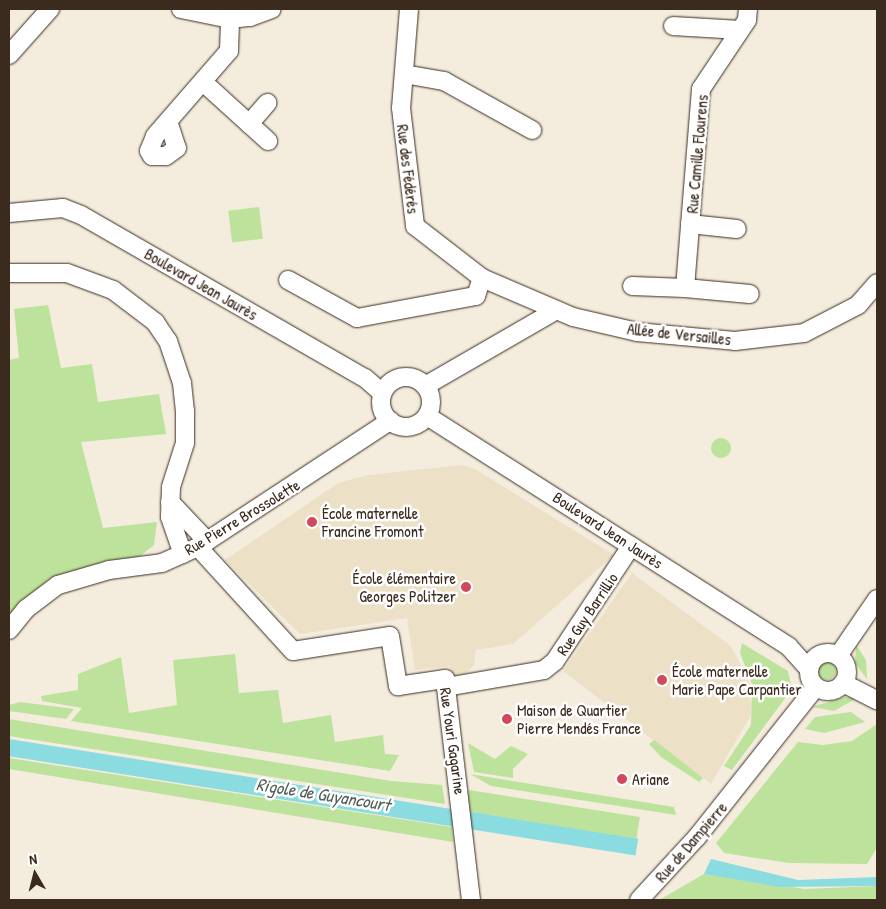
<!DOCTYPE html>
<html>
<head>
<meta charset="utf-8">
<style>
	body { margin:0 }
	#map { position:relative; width:886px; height:909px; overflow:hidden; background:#f4edde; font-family:"Patrick Hand",sans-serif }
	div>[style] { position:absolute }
	.built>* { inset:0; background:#ece0c7 }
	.green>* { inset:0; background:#bde29c; transform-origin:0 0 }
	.round { border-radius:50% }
	.water>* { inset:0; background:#8adce1; transform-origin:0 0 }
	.roads { filter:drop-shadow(0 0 1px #3b2a1e) drop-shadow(0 0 1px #3b2a1e) }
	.minor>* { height:18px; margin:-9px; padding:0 9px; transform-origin:9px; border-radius:9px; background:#fff }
	.minor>.ring { margin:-9px; padding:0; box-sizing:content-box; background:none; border:18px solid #fff; border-radius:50% }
	.dots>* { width:14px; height:14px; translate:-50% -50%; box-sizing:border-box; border:2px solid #fff; border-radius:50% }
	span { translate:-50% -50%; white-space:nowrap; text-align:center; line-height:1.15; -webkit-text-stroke:5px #fff; paint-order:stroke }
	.street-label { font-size:16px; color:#3b2a1e }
	.poi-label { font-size:16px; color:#3b2a1e }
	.left { translate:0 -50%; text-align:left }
	.right { translate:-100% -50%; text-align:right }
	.water-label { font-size:18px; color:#535f58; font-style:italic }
	.frame { position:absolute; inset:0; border:10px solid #3b2a1e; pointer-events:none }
	.north { position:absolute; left:10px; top:849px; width:50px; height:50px; -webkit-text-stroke:4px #fff; paint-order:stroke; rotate:352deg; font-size:14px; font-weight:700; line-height:20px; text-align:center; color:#3b2a1e }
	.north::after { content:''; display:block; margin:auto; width:18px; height:22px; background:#3b2a1e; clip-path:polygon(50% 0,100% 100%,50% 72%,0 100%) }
</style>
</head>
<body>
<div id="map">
	<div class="built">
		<i style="clip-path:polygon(462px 465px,475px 469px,614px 555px,513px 644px,476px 650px,474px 665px,463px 676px,453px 678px,450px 666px,415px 670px,407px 618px,300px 634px,225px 560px,338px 483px,368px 475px)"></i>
		<i style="clip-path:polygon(632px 573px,731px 646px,750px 683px,751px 715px,711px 784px,563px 671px)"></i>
	</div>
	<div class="green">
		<i style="left:259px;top:207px;width:32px;height:31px;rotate:83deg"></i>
		<i style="clip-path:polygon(48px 305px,61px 368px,92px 364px,98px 402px,159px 394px,166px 434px,81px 442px,103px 528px,157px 522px,154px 545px,139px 557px,48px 580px,9px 618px,9px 360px,19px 358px,14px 309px)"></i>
		<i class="round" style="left:711px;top:438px;width:20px;height:20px"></i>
		<i style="clip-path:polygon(742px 643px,788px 671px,792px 689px,732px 770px,724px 766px,751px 725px,752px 684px,740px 653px)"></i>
		<i style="clip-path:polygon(856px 645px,866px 660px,867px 679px,855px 663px)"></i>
		<i style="clip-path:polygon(235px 654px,239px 693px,278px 690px,283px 723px,331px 715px,335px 742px,383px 735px,385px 754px,399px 755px,390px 771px,71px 721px,82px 708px,42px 701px,41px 696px,78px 690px,78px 674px,121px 657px,129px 713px,177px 705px,173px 660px)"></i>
		<i class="round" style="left:818px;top:662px;width:18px;height:18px"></i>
		<i style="clip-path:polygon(844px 697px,857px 698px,834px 711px,812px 707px)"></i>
		<i style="clip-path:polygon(20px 702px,74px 709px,66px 719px,9px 711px,9px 705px)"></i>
		<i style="clip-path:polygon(851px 712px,865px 722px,824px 733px,805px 729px,815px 717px)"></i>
		<i style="clip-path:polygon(9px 719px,391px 781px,442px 785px,445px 804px,9px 736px)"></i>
		<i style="clip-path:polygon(877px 724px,877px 848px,867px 864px,789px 863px,724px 853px,716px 843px,798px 742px,823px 745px,852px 741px)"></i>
		<i style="clip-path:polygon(654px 740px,662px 746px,703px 778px,699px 782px,661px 757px,649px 744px)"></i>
		<i style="clip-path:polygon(468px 743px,495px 759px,511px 746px,528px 754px,513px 769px,513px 778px,474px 772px)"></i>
		<i style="clip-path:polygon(9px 758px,452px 827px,453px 842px,9px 769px)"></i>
		<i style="clip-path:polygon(470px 774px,674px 807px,676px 815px,491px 786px)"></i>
		<i style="left:469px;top:790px;width:173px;height:22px;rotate:9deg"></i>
		<i style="clip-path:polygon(704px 874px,805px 889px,877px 886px,877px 900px,659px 900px)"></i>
	</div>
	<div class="water">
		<i style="left:9px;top:739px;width:637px;height:17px;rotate:9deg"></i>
		<i style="clip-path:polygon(711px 859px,798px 880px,877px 877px,877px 886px,780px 887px,704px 874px)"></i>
	</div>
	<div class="roads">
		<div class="minor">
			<i style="left:181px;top:9px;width:50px;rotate:11.5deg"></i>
			<i style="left:230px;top:19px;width:20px;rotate:-6deg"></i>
			<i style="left:250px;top:17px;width:23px;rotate:-20deg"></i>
			<i style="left:409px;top:9px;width:99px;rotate:94.6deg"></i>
			<i style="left:401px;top:108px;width:119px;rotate:83.2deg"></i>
			<i style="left:415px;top:226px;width:85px;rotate:37.8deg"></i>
			<i style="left:482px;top:278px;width:99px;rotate:23.2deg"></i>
			<i style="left:573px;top:317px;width:66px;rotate:13.2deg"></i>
			<i style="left:637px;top:332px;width:98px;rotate:5.2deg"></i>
			<i style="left:735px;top:341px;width:69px;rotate:-6.6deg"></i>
			<i style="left:804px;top:333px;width:61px;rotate:-27.4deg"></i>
			<i style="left:858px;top:305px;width:29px;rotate:-49deg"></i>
			<i style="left:673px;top:26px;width:67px;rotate:3.4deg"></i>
			<i style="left:9px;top:55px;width:62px;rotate:-48.3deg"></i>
			<i style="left:404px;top:74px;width:41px;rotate:9.9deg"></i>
			<i style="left:444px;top:81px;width:101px;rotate:29.1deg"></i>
			<i style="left:203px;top:82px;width:88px;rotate:42.2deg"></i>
			<i style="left:168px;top:121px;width:28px;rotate:72deg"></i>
			<i style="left:177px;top:148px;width:14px;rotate:144deg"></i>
			<i style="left:166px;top:156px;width:14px;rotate:180deg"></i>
			<i style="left:152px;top:156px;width:6px;rotate:-121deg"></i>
			<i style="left:149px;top:151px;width:16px;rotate:-68deg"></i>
			<i style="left:155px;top:136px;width:113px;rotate:-49deg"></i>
			<i style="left:229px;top:51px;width:32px;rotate:-88deg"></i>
			<i style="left:249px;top:124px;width:28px;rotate:-49deg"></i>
			<i style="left:9px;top:213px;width:54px;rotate:-5.3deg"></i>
			<i style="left:63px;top:208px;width:19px;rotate:21deg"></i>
			<i style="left:81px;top:215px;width:327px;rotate:29.9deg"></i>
			<i style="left:365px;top:378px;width:23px;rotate:41deg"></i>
			<i style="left:690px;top:224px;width:47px;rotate:6.1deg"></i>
			<i style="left:9px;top:273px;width:58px"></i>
			<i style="left:67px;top:273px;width:49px;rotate:20.3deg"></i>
			<i style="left:113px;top:290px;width:53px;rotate:37.3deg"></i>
			<i style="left:155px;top:322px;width:23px;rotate:56deg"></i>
			<i style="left:168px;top:341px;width:44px;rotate:71.6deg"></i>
			<i style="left:182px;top:383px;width:28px;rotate:84deg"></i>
			<i style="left:185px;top:411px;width:32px;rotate:90deg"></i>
			<i style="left:185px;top:443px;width:46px;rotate:107.7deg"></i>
			<i style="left:171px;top:487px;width:30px;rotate:92deg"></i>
			<i style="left:170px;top:517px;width:39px;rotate:71deg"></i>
			<i style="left:288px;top:280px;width:79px;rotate:28.8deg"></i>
			<i style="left:357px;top:318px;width:121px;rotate:-10.5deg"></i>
			<i style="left:476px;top:296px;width:19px;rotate:-72deg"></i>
			<i style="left:632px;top:286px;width:53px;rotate:2.2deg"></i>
			<i style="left:685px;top:288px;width:200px;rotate:-85.4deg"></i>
			<i style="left:701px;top:89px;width:83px;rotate:-56.3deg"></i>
			<i style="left:747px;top:20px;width:11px;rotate:-85deg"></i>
			<i style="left:685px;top:288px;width:65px;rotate:5.3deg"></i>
			<i class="ring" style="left:381px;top:377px;width:32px;height:32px"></i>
			<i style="left:425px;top:386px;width:148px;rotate:-30deg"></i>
			<i style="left:427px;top:416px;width:429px;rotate:32.5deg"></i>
			<i style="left:789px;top:647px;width:30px;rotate:48deg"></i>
			<i style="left:170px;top:502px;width:54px;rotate:46.5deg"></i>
			<i style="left:198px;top:547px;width:141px;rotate:47.6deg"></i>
			<i style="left:293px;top:651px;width:98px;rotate:-8.8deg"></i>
			<i style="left:390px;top:636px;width:51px;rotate:80.9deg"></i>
			<i style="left:398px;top:686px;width:48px;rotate:-8.5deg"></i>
			<i style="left:445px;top:679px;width:223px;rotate:83.3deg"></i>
			<i style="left:9px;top:630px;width:27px;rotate:-51deg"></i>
			<i style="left:26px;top:609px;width:40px;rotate:-37deg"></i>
			<i style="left:58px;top:585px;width:53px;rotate:-16.4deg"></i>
			<i style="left:109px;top:570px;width:53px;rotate:-7.5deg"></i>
			<i style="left:162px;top:563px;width:39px;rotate:-24deg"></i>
			<i style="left:198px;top:547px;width:230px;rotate:-33.3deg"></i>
			<i class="ring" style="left:809px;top:653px;width:20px;height:20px"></i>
			<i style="left:838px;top:656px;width:69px;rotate:-55.6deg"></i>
			<i style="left:843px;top:683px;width:38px;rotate:27deg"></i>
			<i style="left:446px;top:687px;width:99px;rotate:-9.8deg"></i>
			<i style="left:544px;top:670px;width:14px;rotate:-39deg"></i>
			<i style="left:555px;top:661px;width:138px;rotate:-56.5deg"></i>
			<i style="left:639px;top:900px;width:86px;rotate:-47.4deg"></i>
			<i style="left:697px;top:837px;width:191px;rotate:-51.6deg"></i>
		</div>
	</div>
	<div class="dots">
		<i style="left:312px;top:522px;background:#d1495b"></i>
		<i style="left:466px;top:587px;background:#d1495b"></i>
		<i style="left:662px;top:680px;background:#d1495b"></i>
		<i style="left:507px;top:719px;background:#d1495b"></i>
		<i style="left:622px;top:779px;background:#d1495b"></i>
	</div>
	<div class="street-label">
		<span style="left:697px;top:154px;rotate:-85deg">Rue Camille Flourens</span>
		<span style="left:408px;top:169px;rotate:83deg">Rue des Fédérés</span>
		<span style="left:201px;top:284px;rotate:30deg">Boulevard Jean Jaurès</span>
		<span style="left:679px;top:334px;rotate:6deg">Allée de Versailles</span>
		<span style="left:242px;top:517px;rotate:-31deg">Rue Pierre Brossolette</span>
		<span style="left:608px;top:530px;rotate:33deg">Boulevard Jean Jaurès</span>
		<span style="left:587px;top:614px;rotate:-56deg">Rue Guy Barrillio</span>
		<span style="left:453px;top:741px;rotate:82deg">Rue Youri Gagarine</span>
		<span style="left:691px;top:842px;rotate:-49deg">Rue de Dampierre</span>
	</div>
	<div class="poi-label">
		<span class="left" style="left:322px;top:522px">École maternelle<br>Francine Fromont</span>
		<span class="right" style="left:456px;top:587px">École élémentaire<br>Georges Politzer</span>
		<span class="left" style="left:672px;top:680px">École maternelle<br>Marie Pape Carpantier</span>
		<span class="left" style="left:517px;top:719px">Maison de Quartier<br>Pierre Mendés France</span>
		<span class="left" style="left:632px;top:779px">Ariane</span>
	</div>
	<div class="water-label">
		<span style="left:323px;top:795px;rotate:9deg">Rigole de Guyancourt</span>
	</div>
	<div class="frame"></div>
	<div class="north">N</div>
</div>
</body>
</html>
